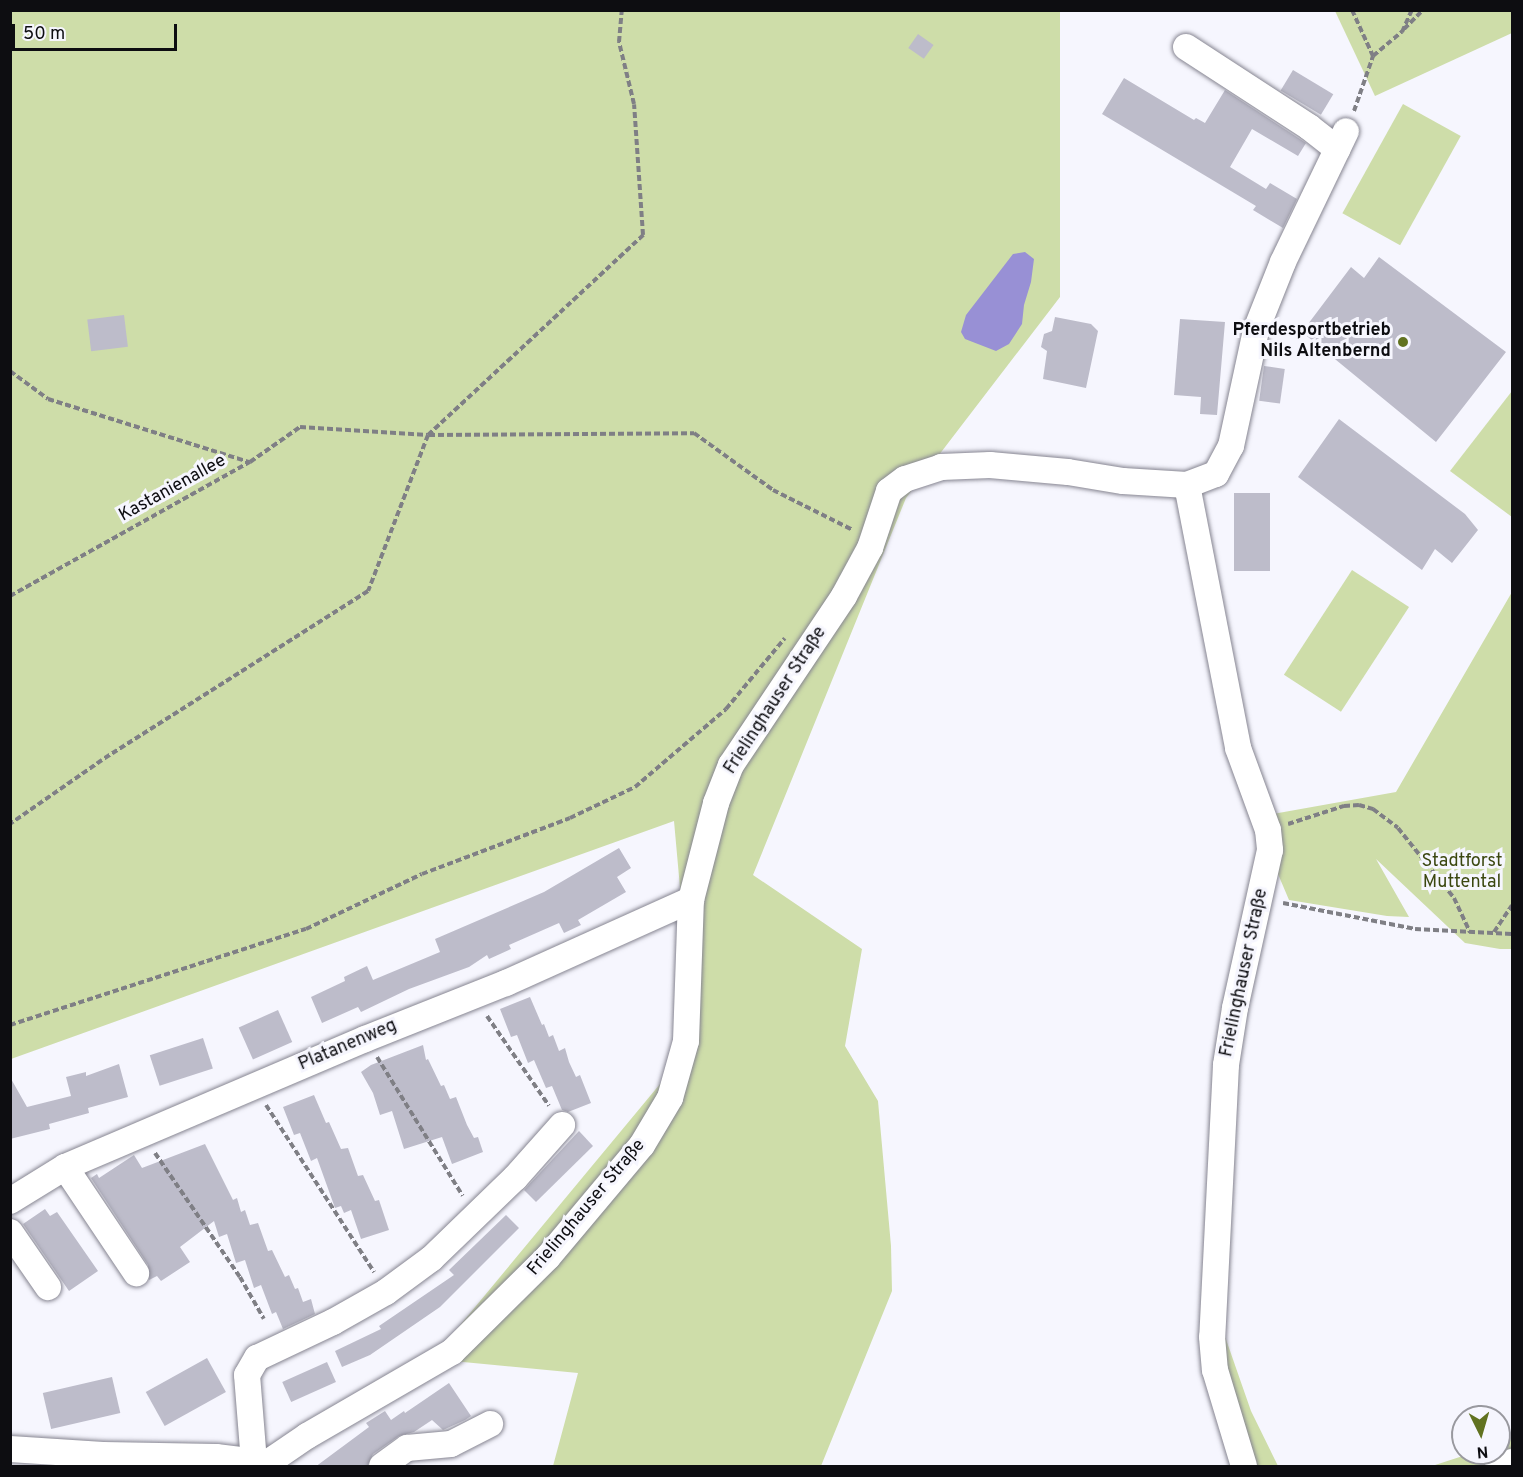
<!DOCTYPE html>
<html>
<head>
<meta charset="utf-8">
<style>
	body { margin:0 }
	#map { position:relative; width:1523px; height:1477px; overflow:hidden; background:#f6f6fe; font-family:Overpass,sans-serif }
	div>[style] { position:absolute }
	.green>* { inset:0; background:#cedda9; transform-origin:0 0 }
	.water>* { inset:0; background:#9890d5 }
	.building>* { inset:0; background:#bdbcca; transform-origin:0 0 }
	.path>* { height:4px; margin-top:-2px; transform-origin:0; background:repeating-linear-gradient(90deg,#7f7f85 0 6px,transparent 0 9px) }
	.roads { filter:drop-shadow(0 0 2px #868591) drop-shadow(0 0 2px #868591) }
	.minor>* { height:26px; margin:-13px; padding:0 13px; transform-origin:13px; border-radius:13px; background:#fff }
	.dots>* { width:16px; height:16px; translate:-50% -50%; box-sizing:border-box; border:3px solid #f6f6fe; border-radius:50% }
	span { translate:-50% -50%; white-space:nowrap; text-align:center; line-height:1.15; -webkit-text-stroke:6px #f6f6fe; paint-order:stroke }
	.poi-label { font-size:18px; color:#0d0d11; font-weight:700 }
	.right { translate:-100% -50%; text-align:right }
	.street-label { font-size:18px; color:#0d0d11 }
	.park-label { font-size:18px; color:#3b4710 }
	.frame { position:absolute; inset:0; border:12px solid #0d0d11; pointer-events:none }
	.north { position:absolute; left:1451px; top:1405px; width:60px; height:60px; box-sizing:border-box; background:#f6f6fe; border:2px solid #99999f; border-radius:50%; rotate:175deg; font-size:16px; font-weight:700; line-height:24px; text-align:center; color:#0d0d11 }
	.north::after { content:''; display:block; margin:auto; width:21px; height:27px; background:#617220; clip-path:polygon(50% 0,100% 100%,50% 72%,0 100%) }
	.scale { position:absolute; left:12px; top:24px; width:165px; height:27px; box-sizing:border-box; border:3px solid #0d0d11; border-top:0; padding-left:8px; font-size:18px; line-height:21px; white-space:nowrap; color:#0d0d11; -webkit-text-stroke:4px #f6f6fe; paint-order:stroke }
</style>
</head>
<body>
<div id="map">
	<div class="green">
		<i style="clip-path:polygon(11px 11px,1060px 11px,1060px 297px,906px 498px,753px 875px,862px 949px,845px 1046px,878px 1101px,891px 1246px,892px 1291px,821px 1466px,553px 1466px,578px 1373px,432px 1359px,694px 1043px,674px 821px,11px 1059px)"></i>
		<i style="clip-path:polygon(1335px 11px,1512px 11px,1512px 33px,1375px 96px)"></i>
		<i style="left:1403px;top:104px;width:66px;height:125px;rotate:29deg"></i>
		<i style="clip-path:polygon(1512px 391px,1512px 517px,1450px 471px)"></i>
		<i style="left:1352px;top:570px;width:68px;height:125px;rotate:33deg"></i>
		<i style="clip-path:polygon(1512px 592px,1512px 949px,1500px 949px,1465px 943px,1376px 859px,1409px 917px,1387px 916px,1289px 900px,1275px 867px,1267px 815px,1396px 792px)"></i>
		<i style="clip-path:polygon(1221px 1325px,1251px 1411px,1278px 1466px,1253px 1466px,1227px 1383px)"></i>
		<i style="clip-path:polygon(1512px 1439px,1512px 1466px,1432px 1466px,1472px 1453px,1499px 1453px,1499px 1444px)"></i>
	</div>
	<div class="water">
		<i style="clip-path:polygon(1025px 252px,1034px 259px,1031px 282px,1024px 305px,1022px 324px,1009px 344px,996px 351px,965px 339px,961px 332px,966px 315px,1013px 254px)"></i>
	</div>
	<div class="building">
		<i style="left:918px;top:34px;width:19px;height:17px;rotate:35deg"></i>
		<i style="left:1293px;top:70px;width:47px;height:24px;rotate:31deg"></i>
		<i style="clip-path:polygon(1124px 78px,1194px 120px,1196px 118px,1205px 123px,1225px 90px,1306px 143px,1298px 156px,1252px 129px,1230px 167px,1266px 189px,1270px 183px,1297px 199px,1283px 228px,1253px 210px,1256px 206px,1102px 114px)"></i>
		<i style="clip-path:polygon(1379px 257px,1506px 352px,1436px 442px,1302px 332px,1351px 267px,1364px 278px)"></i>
		<i style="left:124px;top:315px;width:32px;height:37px;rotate:83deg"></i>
		<i style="clip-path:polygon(1055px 317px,1091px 324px,1098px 331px,1086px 388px,1043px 379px,1047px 351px,1041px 347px,1044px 334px,1052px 331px)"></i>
		<i style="clip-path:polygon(1180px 319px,1225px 322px,1217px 415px,1200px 414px,1201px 397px,1174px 395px)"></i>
		<i style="left:1264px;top:366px;width:21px;height:35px;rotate:8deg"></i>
		<i style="clip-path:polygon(1339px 419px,1465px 514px,1478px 530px,1452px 563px,1435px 549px,1422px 570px,1298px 477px)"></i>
		<i style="left:1234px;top:493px;width:36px;height:78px"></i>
		<i style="clip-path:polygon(619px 848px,631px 868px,617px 877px,626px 892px,578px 920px,581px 925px,564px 933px,559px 923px,509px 945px,511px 949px,489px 959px,487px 955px,469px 967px,409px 989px,361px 1012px,358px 1007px,322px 1023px,311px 997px,345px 981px,344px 977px,367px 966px,373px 980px,440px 952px,435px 939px,544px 892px)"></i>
		<i style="clip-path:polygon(530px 997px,542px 1025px,544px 1024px,549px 1037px,553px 1035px,559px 1051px,565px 1048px,569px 1062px,576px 1077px,580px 1075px,591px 1103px,568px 1112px,562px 1110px,552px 1086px,546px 1088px,534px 1060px,528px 1063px,517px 1035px,511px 1037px,500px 1009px)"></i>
		<i style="left:278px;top:1010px;width:35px;height:43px;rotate:66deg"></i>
		<i style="left:203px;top:1038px;width:32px;height:56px;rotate:72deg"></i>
		<i style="clip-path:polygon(423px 1045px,426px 1060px,428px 1059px,441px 1086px,444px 1085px,450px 1099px,456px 1097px,467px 1125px,474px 1138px,478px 1137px,483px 1152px,452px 1164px,442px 1137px,404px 1149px,392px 1111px,380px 1115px,373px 1093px,361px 1072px,371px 1065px)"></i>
		<i style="clip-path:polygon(119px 1064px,128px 1097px,88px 1108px,89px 1113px,49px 1124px,50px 1129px,10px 1139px,10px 1077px,27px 1107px,71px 1096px,66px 1077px,86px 1072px,86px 1076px)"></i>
		<i style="clip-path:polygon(314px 1095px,326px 1123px,329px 1122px,341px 1149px,348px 1148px,358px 1176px,363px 1175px,375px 1201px,379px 1200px,389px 1230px,361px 1239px,351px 1210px,344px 1213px,341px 1206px,335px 1208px,317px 1158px,311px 1161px,300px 1133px,294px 1135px,283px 1107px)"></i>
		<i style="clip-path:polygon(579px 1131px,593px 1146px,536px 1202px,524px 1190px)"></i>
		<i style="clip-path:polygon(205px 1144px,233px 1200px,237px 1198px,241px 1212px,245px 1210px,250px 1225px,258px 1223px,268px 1251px,272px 1250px,285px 1277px,289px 1275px,295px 1289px,298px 1288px,303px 1302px,311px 1299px,315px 1314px,283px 1329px,276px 1312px,272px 1314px,261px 1285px,254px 1288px,245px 1260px,236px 1263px,227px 1234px,219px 1237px,214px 1221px,180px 1247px,190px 1262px,161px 1281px,157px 1276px,149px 1280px,148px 1265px,91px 1178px,97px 1174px,99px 1178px,134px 1155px,142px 1168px)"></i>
		<i style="clip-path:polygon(45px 1209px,50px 1216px,57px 1212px,98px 1271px,69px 1291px,23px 1224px)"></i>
		<i style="clip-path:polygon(506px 1215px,519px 1228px,440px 1307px,370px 1355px,342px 1367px,335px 1351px,381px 1329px,379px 1326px,454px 1275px,449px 1270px)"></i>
		<i style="left:207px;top:1358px;width:39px;height:70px;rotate:61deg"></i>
		<i style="left:327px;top:1362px;width:22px;height:49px;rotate:66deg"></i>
		<i style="left:112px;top:1377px;width:37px;height:71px;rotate:77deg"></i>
		<i style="clip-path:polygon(449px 1383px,471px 1416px,465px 1420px,443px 1430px,432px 1420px,414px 1432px,399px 1436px,373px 1454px,367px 1467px,315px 1467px,369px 1427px,366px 1423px,385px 1411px,391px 1420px,404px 1411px,405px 1413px)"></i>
	</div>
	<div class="path">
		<i style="left:1352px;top:10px;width:51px;rotate:65.5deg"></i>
		<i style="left:1404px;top:29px;width:27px;rotate:-45deg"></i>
		<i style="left:1354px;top:111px;width:58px;rotate:-70.9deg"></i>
		<i style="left:1373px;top:56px;width:38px;rotate:-40deg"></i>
		<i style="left:1402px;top:32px;width:24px;rotate:-66deg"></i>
		<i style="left:10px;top:371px;width:47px;rotate:36.4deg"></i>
		<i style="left:48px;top:399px;width:211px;rotate:17.4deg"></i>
		<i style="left:428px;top:435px;width:294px;rotate:-42.9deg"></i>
		<i style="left:643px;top:235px;width:131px;rotate:-93.9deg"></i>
		<i style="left:634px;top:104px;width:64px;rotate:-103.6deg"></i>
		<i style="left:619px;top:42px;width:32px;rotate:-85deg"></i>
		<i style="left:429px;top:435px;width:265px;rotate:-0.4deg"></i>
		<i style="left:694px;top:433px;width:97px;rotate:35.8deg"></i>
		<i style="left:773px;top:490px;width:89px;rotate:26.6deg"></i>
		<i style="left:10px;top:596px;width:275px;rotate:-29.2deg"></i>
		<i style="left:250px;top:462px;width:61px;rotate:-35deg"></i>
		<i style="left:300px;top:427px;width:128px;rotate:3.6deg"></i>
		<i style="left:428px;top:435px;width:167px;rotate:111deg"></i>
		<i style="left:368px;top:591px;width:315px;rotate:147.6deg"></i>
		<i style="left:102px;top:760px;width:112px;rotate:145.2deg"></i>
		<i style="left:1288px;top:824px;width:59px;rotate:-17.8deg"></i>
		<i style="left:1344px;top:806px;width:15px;rotate:-4deg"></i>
		<i style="left:1359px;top:805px;width:15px;rotate:16deg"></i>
		<i style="left:1373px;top:809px;width:31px;rotate:37deg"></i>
		<i style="left:1398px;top:828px;width:90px;rotate:51.3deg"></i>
		<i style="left:1454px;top:898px;width:38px;rotate:65deg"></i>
		<i style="left:1283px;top:903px;width:135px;rotate:11.1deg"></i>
		<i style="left:1415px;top:929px;width:97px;rotate:3deg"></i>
		<i style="left:1494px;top:932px;width:32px;rotate:-56deg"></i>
		<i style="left:487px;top:1016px;width:109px;rotate:55.4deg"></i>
		<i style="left:10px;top:1025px;width:311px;rotate:-18deg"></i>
		<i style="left:306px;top:929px;width:128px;rotate:-25.4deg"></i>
		<i style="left:422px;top:874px;width:158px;rotate:-20.7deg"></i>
		<i style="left:570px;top:818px;width:72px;rotate:-25.5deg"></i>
		<i style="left:635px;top:787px;width:120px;rotate:-40.6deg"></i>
		<i style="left:726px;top:709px;width:92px;rotate:-50.3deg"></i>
		<i style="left:377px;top:1057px;width:163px;rotate:58.3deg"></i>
		<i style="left:266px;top:1105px;width:199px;rotate:57.1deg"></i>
		<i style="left:155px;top:1153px;width:150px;rotate:55.6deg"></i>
		<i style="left:240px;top:1277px;width:48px;rotate:60.3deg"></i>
	</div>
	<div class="roads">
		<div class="minor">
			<i style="left:1186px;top:47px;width:147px;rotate:33deg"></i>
			<i style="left:1309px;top:127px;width:36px;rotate:38deg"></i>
			<i style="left:1187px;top:485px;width:268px;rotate:79deg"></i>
			<i style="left:1238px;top:748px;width:87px;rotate:69.9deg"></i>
			<i style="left:1268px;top:830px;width:20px;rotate:84deg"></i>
			<i style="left:1270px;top:850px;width:162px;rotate:102.5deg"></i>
			<i style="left:1235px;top:1008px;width:58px;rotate:99deg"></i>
			<i style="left:1226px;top:1065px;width:272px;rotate:92.9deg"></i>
			<i style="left:1212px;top:1337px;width:33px;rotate:85deg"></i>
			<i style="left:1215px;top:1370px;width:100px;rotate:73.2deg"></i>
			<i style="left:65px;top:1167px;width:128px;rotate:56.2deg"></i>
			<i style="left:10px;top:1201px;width:65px;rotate:-31.7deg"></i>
			<i style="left:65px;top:1167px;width:326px;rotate:-23.1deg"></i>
			<i style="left:365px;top:1039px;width:152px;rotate:-21.7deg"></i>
			<i style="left:506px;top:983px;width:203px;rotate:-24.2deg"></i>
			<i style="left:10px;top:1232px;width:67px;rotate:55.4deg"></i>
			<i style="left:10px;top:1449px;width:93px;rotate:3.7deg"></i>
			<i style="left:103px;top:1455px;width:113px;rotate:1deg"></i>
			<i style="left:216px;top:1457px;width:49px;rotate:7deg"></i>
			<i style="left:254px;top:1462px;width:87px;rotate:-94.6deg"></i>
			<i style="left:247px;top:1375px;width:20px;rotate:-60deg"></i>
			<i style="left:257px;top:1358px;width:84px;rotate:-25.3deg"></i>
			<i style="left:333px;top:1322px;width:61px;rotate:-29.5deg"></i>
			<i style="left:386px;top:1292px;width:56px;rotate:-36.3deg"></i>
			<i style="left:431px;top:1259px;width:117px;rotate:-44deg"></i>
			<i style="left:515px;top:1178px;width:71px;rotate:-48.4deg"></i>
			<i style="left:263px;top:1466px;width:53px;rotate:-34.3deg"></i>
			<i style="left:307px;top:1436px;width:168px;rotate:-30.1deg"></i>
			<i style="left:452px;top:1352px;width:135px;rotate:-44.7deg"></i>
			<i style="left:548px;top:1257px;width:146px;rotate:-50deg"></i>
			<i style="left:642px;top:1145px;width:55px;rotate:-59.2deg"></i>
			<i style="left:670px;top:1098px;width:59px;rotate:-74.3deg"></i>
			<i style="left:686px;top:1041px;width:141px;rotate:-88deg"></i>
			<i style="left:691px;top:900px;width:100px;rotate:-75.5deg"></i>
			<i style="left:716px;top:803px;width:41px;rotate:-68.5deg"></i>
			<i style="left:731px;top:765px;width:203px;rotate:-56.2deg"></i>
			<i style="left:844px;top:596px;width:55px;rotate:-61.6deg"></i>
			<i style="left:870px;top:548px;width:60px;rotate:-71.6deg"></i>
			<i style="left:889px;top:491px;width:20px;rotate:-37deg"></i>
			<i style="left:905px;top:479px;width:38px;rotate:-18deg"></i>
			<i style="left:941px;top:467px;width:49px;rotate:-2.3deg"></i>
			<i style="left:990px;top:465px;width:78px;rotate:5.1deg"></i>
			<i style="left:1068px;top:472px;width:56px;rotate:9.3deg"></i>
			<i style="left:1123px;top:481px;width:64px;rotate:3.6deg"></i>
			<i style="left:1187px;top:485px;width:31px;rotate:-21deg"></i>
			<i style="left:1216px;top:474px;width:32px;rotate:-62deg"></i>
			<i style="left:1231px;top:446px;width:119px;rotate:-77.8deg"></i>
			<i style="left:1256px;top:330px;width:73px;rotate:-68.3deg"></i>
			<i style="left:1283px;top:262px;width:145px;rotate:-64.3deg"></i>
			<i style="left:382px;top:1466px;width:31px;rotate:-36deg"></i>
			<i style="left:407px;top:1448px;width:44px;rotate:-5.2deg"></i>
			<i style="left:451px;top:1444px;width:44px;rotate:-27.1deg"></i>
			<i style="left:1498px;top:1466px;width:15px;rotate:-16deg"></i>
		</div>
	</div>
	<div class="dots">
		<i style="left:1403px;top:342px;background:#617220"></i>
	</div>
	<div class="poi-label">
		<span class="right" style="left:1391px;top:342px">Pferdesportbetrieb<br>Nils Altenbernd</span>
	</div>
	<div class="street-label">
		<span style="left:173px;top:489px;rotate:-29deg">Kastanienallee</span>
		<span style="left:776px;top:701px;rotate:-57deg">Frielinghauser Straße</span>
		<span style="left:1245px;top:973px;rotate:-78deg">Frielinghauser Straße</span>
		<span style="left:348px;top:1046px;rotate:-23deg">Platanenweg</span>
		<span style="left:587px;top:1208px;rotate:-50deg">Frielinghauser Straße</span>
	</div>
	<div class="park-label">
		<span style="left:1462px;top:873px">Stadtforst<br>Muttental</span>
	</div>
	<div class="frame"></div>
	<div class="north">N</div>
	<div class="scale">50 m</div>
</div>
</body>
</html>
